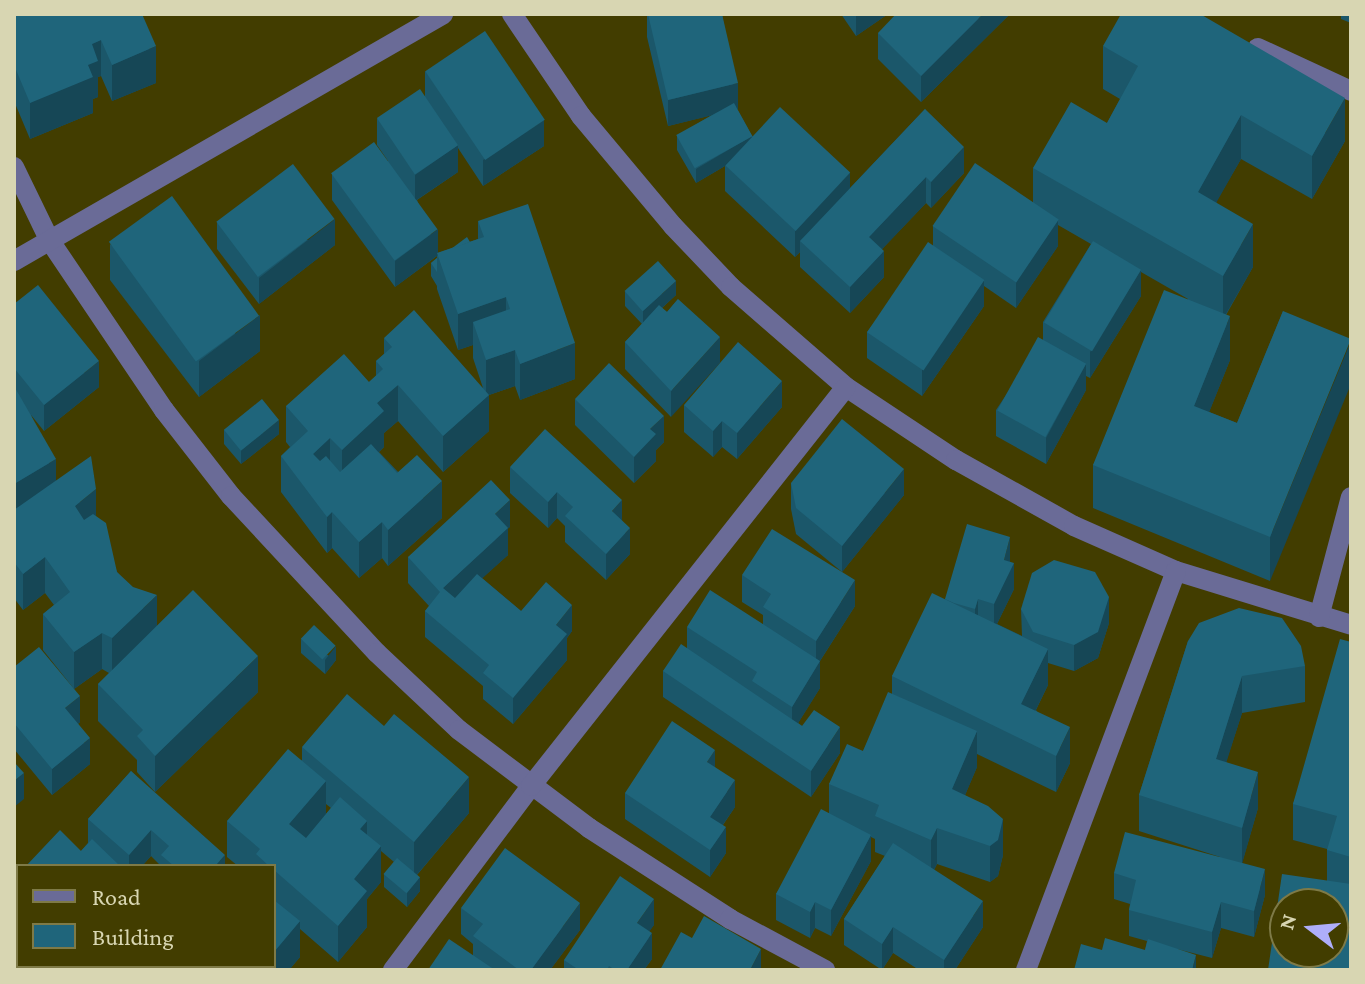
<!DOCTYPE html>
<html>
<head>
<meta charset="utf-8">
<style>
	body { margin:0 }
	#map { position:relative; width:1365px; height:984px; overflow:hidden; background:#423d00; font-family:"Crimson Pro",serif }
	div>[style] { position:absolute }
	.minor>* { height:20px; margin:-10px; padding:0 10px; transform-origin:10px; border-radius:10px; background:#6a6b97 }
	.wall>* { inset:0; background:#1b576a; transform-origin:0 0 }
	.shaded-wall>* { inset:0; background:#164756 }
	.building>* { inset:0; background:#1f657b; transform-origin:0 0 }
	span { translate:-50% -50%; white-space:nowrap; text-align:center; line-height:1.15; -webkit-text-stroke:6px #423d00; paint-order:stroke }
	.frame { position:absolute; inset:0; border:16px solid #d8d6b2; pointer-events:none }
	.legend { position:absolute; left:16px; top:864px; width:260px; height:104px; box-sizing:border-box; background:#423d00; border:2px solid #7e7a47; margin:0; padding:10px 14px; list-style:none; font-size:24px; color:#d8d6b2 }
	.legend li { display:flex; align-items:center; gap:16px; height:40px }
	.legend b { width:40px; border:2px solid #7e7a47 }
	.north { position:absolute; left:1269px; top:888px; width:80px; height:80px; box-sizing:border-box; background:#423d00; border:2px solid #7e7a47; border-radius:50%; rotate:286deg; font-size:22px; font-weight:700; line-height:32px; text-align:center; color:#d8d6b2 }
	.north::after { content:''; display:block; margin:auto; width:28px; height:36px; background:#aeaefa; clip-path:polygon(50% 0,100% 100%,50% 72%,0 100%) }
</style>
</head>
<body>
<div id="map">
	<div class="minor">
		<i style="left:512px;top:14px;width:123px;rotate:55.9deg"></i>
		<i style="left:581px;top:116px;width:143px;rotate:50.1deg"></i>
		<i style="left:673px;top:226px;width:84px;rotate:46.4deg"></i>
		<i style="left:731px;top:287px;width:152px;rotate:41deg"></i>
		<i style="left:846px;top:387px;width:132px;rotate:33.6deg"></i>
		<i style="left:956px;top:460px;width:135px;rotate:29.2deg"></i>
		<i style="left:1074px;top:526px;width:111px;rotate:23.8deg"></i>
		<i style="left:1176px;top:571px;width:183px;rotate:17.1deg"></i>
		<i style="left:1258px;top:48px;width:102px;rotate:24.8deg"></i>
		<i style="left:14px;top:167px;width:82px;rotate:64.1deg"></i>
		<i style="left:50px;top:241px;width:204px;rotate:56deg"></i>
		<i style="left:164px;top:410px;width:109px;rotate:52.1deg"></i>
		<i style="left:231px;top:496px;width:214px;rotate:47.1deg"></i>
		<i style="left:377px;top:653px;width:112px;rotate:43.2deg"></i>
		<i style="left:459px;top:730px;width:163px;rotate:37deg"></i>
		<i style="left:589px;top:828px;width:168px;rotate:32.8deg"></i>
		<i style="left:730px;top:919px;width:108px;rotate:28.2deg"></i>
		<i style="left:14px;top:261px;width:495px;rotate:-29.9deg"></i>
		<i style="left:1319px;top:617px;width:124px;rotate:-75.1deg"></i>
		<i style="left:393px;top:970px;width:230px;rotate:-53.1deg"></i>
		<i style="left:531px;top:786px;width:508px;rotate:-51.71deg"></i>
		<i style="left:1026px;top:970px;width:426px;rotate:-69.4deg"></i>
	</div>
	<div class="wall">
		<i style="clip-path:polygon(14px 14px,142px 14px,156px 83px,112px 101px,101px 76px,98px 77px,98px 97px,93px 99px,93px 113px,30px 139px,14px 101px)"></i>
		<i style="clip-path:polygon(647px 14px,722px 14px,738px 109px,737px 109px,752px 136px,850px 188px,925px 109px,964px 173px,931px 208px,926px 203px,882px 249px,884px 277px,850px 313px,800px 267px,800px 252px,795px 257px,725px 191px,725px 166px,696px 183px,677px 150px,677px 136px,712px 115px,668px 126px,647px 37px)"></i>
		<i style="clip-path:polygon(841px 14px,888px 14px,856px 36px)"></i>
		<i style="clip-path:polygon(1010px 14px,921px 102px,878px 59px,878px 33px)"></i>
		<i style="clip-path:polygon(1341px 14px,1351px 14px,1351px 23px,1341px 19px)"></i>
		<i style="clip-path:polygon(1103px 46px,1345px 141px,1312px 199px,1241px 159px,1216px 202px,1253px 267px,1226px 315px,1230px 360px,1209px 412px,1237px 423px,1283px 311px,1270px 581px,1093px 508px,1093px 465px,1188px 299px,1141px 272px,1141px 296px,1090px 378px,1086px 376px,1086px 390px,1046px 464px,996px 436px,996px 410px,1043px 340px,1043px 322px,1091px 244px,1058px 225px,1058px 246px,1016px 308px,984px 286px,984px 306px,922px 396px,867px 358px,867px 332px,933px 246px,933px 226px,1033px 203px,1033px 168px,1107px 123px,1120px 99px,1103px 89px)"></i>
		<i style="clip-path:polygon(425px 71px,544px 146px,483px 186px,458px 148px,458px 172px,417px 200px,438px 253px,478px 239px,478px 221px,575px 379px,520px 400px,515px 386px,489px 395px,489px 431px,443px 472px,398px 421px,384px 433px,384px 447px,379px 452px,442px 518px,388px 566px,382px 558px,359px 578px,332px 548px,327px 553px,281px 492px,281px 456px,290px 447px,286px 442px,286px 406px,369px 382px,376px 376px,376px 361px,384px 354px,384px 338px,483px 388px,473px 358px,473px 345px,458px 350px,437px 289px,437px 286px,431px 276px,431px 263px,437px 258px,437px 256px,395px 287px,332px 200px,332px 174px,388px 161px,377px 145px,377px 119px,425px 96px)"></i>
		<i style="clip-path:polygon(217px 223px,335px 245px,259px 304px,217px 249px)"></i>
		<i style="clip-path:polygon(110px 244px,260px 351px,199px 397px,110px 280px)"></i>
		<i style="clip-path:polygon(625px 292px,676px 295px,662px 308px,667px 312px,678px 299px,671px 417px,625px 369px,625px 342px,642px 324px,625px 306px)"></i>
		<i style="clip-path:polygon(14px 304px,99px 387px,44px 431px,31px 415px,56px 481px,96px 516px,117px 572px,157px 626px,258px 692px,155px 792px,137px 772px,137px 760px,98px 721px,98px 684px,109px 673px,102px 669px,74px 689px,43px 650px,43px 614px,54px 605px,45px 593px,23px 610px,14px 598px)"></i>
		<i style="clip-path:polygon(575px 399px,664px 442px,656px 450px,656px 461px,634px 483px,575px 425px)"></i>
		<i style="clip-path:polygon(684px 405px,782px 407px,737px 459px,722px 447px,713px 457px,684px 432px)"></i>
		<i style="clip-path:polygon(224px 430px,279px 434px,241px 464px,224px 444px)"></i>
		<i style="clip-path:polygon(510px 467px,622px 520px,630px 554px,606px 580px,565px 542px,565px 526px,557px 518px,548px 528px,510px 493px)"></i>
		<i style="clip-path:polygon(791px 483px,904px 495px,842px 572px,796px 534px,791px 509px)"></i>
		<i style="clip-path:polygon(510px 527px,508px 528px,508px 555px,482px 578px,521px 611px,572px 631px,567px 638px,567px 660px,513px 724px,483px 699px,483px 686px,425px 637px,425px 611px,429px 606px,408px 583px,408px 557px)"></i>
		<i style="clip-path:polygon(1010px 562px,1014px 589px,997px 624px,1022px 636px,1021px 609px,1109px 623px,1098px 658px,1074px 671px,1048px 663px,1048px 685px,1036px 710px,1070px 763px,1056px 792px,977px 754px,977px 767px,965px 795px,1003px 855px,998px 876px,990px 882px,937px 864px,934px 870px,983px 927px,955px 970px,919px 970px,893px 953px,882px 970px,844px 945px,844px 919px,885px 856px,875px 852px,875px 839px,871px 837px,871px 861px,831px 936px,815px 928px,810px 938px,776px 920px,776px 894px,829px 813px,829px 784px,863px 751px,892px 694px,892px 676px,945px 599px)"></i>
		<i style="clip-path:polygon(742px 575px,855px 606px,820px 661px,820px 688px,798px 723px,840px 753px,811px 797px,663px 697px,663px 671px,687px 648px,687px 627px,763px 624px,763px 615px,742px 602px)"></i>
		<i style="clip-path:polygon(301px 639px,336px 660px,325px 674px,301px 653px)"></i>
		<i style="clip-path:polygon(1188px 641px,1305px 666px,1305px 702px,1242px 713px,1226px 762px,1258px 808px,1242px 863px,1265px 895px,1254px 937px,1221px 928px,1212px 958px,1177px 949px,1196px 970px,1102px 950px,1145px 950px,1147px 941px,1129px 936px,1129px 910px,1130px 904px,1114px 899px,1114px 873px,1220px 857px,1139px 831px,1139px 795px)"></i>
		<i style="clip-path:polygon(1351px 642px,1351px 970px,1327px 881px,1327px 849px,1293px 840px,1293px 804px)"></i>
		<i style="clip-path:polygon(14px 667px,80px 722px,78px 724px,90px 764px,52px 795px,14px 749px)"></i>
		<i style="clip-path:polygon(evenodd,302px 747px,469px 813px,417px 875px,420px 891px,407px 907px,384px 887px,384px 874px,394px 862px,381px 851px,381px 882px,367px 899px,367px 927px,338px 962px,300px 929px,300px 957px,289px 970px,159px 970px,274px 966px,274px 866px,238px 866px,227px 857px,227px 821px,302px 760px,302px 747px,326px 804px,331px 808px,326px 814px,326px 804px)"></i>
		<i style="clip-path:polygon(715px 767px,735px 807px,723px 825px,726px 853px,710px 877px,625px 819px,625px 793px)"></i>
		<i style="clip-path:polygon(131px 771px,225px 866px,161px 866px,151px 856px,142px 866px,26px 866px,81px 851px,88px 843px,88px 819px)"></i>
		<i style="left:18px;top:874px;width:63px;height:6px;rotate:90deg"></i>
		<i style="clip-path:polygon(461px 908px,580px 930px,550px 970px,428px 970px,473px 955px,473px 944px,461px 934px)"></i>
		<i style="clip-path:polygon(654px 925px,649px 931px,652px 959px,644px 970px,564px 970px,564px 960px)"></i>
	</div>
	<div class="shaded-wall">
		<i style="clip-path:polygon(856px 14px,888px 14px,856px 36px)"></i>
		<i style="clip-path:polygon(983px 14px,1010px 14px,921px 102px,921px 76px)"></i>
		<i style="clip-path:polygon(101px 40px,101px 76px,98px 77px,98px 97px,93px 99px,93px 113px,30px 139px,30px 103px,88px 65px,92px 44px)"></i>
		<i style="clip-path:polygon(156px 46px,156px 83px,112px 101px,112px 65px)"></i>
		<i style="clip-path:polygon(738px 83px,738px 109px,668px 126px,668px 100px)"></i>
		<i style="clip-path:polygon(1345px 98px,1345px 141px,1312px 199px,1312px 156px)"></i>
		<i style="clip-path:polygon(1241px 115px,1241px 159px,1198px 235px,1198px 192px)"></i>
		<i style="clip-path:polygon(544px 120px,544px 146px,483px 186px,483px 160px)"></i>
		<i style="clip-path:polygon(752px 136px,752px 150px,696px 183px,696px 169px)"></i>
		<i style="clip-path:polygon(458px 145px,458px 172px,415px 201px,415px 175px)"></i>
		<i style="clip-path:polygon(964px 147px,964px 173px,931px 208px,931px 182px)"></i>
		<i style="clip-path:polygon(850px 172px,850px 198px,800px 241px,800px 252px,795px 257px,795px 231px)"></i>
		<i style="clip-path:polygon(926px 177px,926px 203px,869px 263px,869px 237px)"></i>
		<i style="clip-path:polygon(335px 219px,335px 245px,259px 304px,259px 278px)"></i>
		<i style="clip-path:polygon(1058px 220px,1058px 246px,1016px 308px,1016px 282px)"></i>
		<i style="clip-path:polygon(1253px 224px,1253px 267px,1223px 319px,1223px 276px)"></i>
		<i style="clip-path:polygon(438px 229px,438px 255px,395px 287px,395px 261px)"></i>
		<i style="clip-path:polygon(884px 251px,884px 277px,850px 313px,850px 287px)"></i>
		<i style="clip-path:polygon(1141px 270px,1141px 296px,1090px 378px,1090px 352px)"></i>
		<i style="clip-path:polygon(984px 280px,984px 306px,922px 396px,922px 370px)"></i>
		<i style="clip-path:polygon(676px 281px,676px 295px,643px 325px,643px 311px)"></i>
		<i style="clip-path:polygon(506px 297px,506px 333px,473px 322px,473px 345px,458px 350px,458px 314px)"></i>
		<i style="clip-path:polygon(260px 315px,260px 351px,199px 397px,199px 361px)"></i>
		<i style="clip-path:polygon(1230px 316px,1230px 360px,1194px 450px,1194px 406px)"></i>
		<i style="clip-path:polygon(720px 337px,720px 363px,671px 417px,671px 391px)"></i>
		<i style="clip-path:polygon(1351px 341px,1351px 384px,1270px 581px,1270px 537px)"></i>
		<i style="clip-path:polygon(575px 343px,575px 379px,520px 400px,520px 364px)"></i>
		<i style="clip-path:polygon(515px 350px,515px 386px,486px 396px,486px 360px)"></i>
		<i style="clip-path:polygon(99px 361px,99px 387px,44px 431px,44px 405px)"></i>
		<i style="clip-path:polygon(1086px 364px,1086px 390px,1046px 464px,1046px 438px)"></i>
		<i style="clip-path:polygon(782px 381px,782px 407px,737px 459px,737px 433px)"></i>
		<i style="clip-path:polygon(398px 385px,398px 421px,384px 433px,384px 447px,342px 486px,342px 450px,377px 403px)"></i>
		<i style="clip-path:polygon(489px 395px,489px 431px,443px 472px,443px 436px)"></i>
		<i style="clip-path:polygon(664px 416px,664px 442px,656px 450px,656px 461px,634px 483px,634px 457px,650px 429px)"></i>
		<i style="clip-path:polygon(279px 420px,279px 434px,241px 464px,241px 450px)"></i>
		<i style="clip-path:polygon(722px 421px,722px 447px,713px 457px,713px 431px)"></i>
		<i style="clip-path:polygon(330px 438px,330px 474px,313px 454px)"></i>
		<i style="clip-path:polygon(56px 459px,56px 485px,14px 510px,14px 484px)"></i>
		<i style="clip-path:polygon(904px 469px,904px 495px,842px 572px,842px 546px)"></i>
		<i style="clip-path:polygon(442px 481px,442px 518px,388px 566px,388px 530px)"></i>
		<i style="clip-path:polygon(96px 489px,96px 526px,75px 543px,75px 506px)"></i>
		<i style="clip-path:polygon(557px 492px,557px 518px,548px 528px,548px 502px)"></i>
		<i style="clip-path:polygon(510px 500px,510px 527px,495px 540px,495px 514px)"></i>
		<i style="clip-path:polygon(622px 500px,622px 526px,612px 511px)"></i>
		<i style="clip-path:polygon(332px 512px,332px 548px,327px 553px,327px 517px)"></i>
		<i style="clip-path:polygon(382px 522px,382px 558px,359px 578px,359px 542px)"></i>
		<i style="clip-path:polygon(508px 528px,508px 555px,443px 614px,443px 588px)"></i>
		<i style="clip-path:polygon(630px 528px,630px 554px,606px 580px,606px 554px)"></i>
		<i style="clip-path:polygon(1010px 537px,1010px 564px,1014px 563px,1014px 589px,994px 630px,994px 604px,1004px 560px)"></i>
		<i style="clip-path:polygon(45px 557px,45px 593px,23px 610px,23px 574px)"></i>
		<i style="clip-path:polygon(855px 580px,855px 606px,816px 667px,816px 641px)"></i>
		<i style="clip-path:polygon(157px 595px,157px 631px,112px 674px,112px 638px)"></i>
		<i style="clip-path:polygon(1109px 597px,1109px 623px,1098px 658px,1074px 671px,1074px 645px)"></i>
		<i style="clip-path:polygon(978px 599px,978px 625px,975px 635px,975px 609px)"></i>
		<i style="clip-path:polygon(572px 605px,572px 631px,567px 638px,567px 660px,513px 724px,513px 698px,556px 625px)"></i>
		<i style="clip-path:polygon(102px 633px,102px 669px,74px 689px,74px 652px)"></i>
		<i style="clip-path:polygon(336px 646px,336px 660px,325px 674px,325px 660px)"></i>
		<i style="clip-path:polygon(1048px 649px,1048px 685px,1021px 740px,1021px 704px)"></i>
		<i style="clip-path:polygon(258px 656px,258px 692px,155px 792px,155px 756px)"></i>
		<i style="clip-path:polygon(820px 661px,820px 688px,792px 733px,792px 707px)"></i>
		<i style="clip-path:polygon(1242px 676px,1242px 713px,1216px 795px,1216px 759px)"></i>
		<i style="clip-path:polygon(80px 696px,80px 722px,65px 734px,65px 708px)"></i>
		<i style="clip-path:polygon(840px 727px,840px 753px,811px 797px,811px 771px)"></i>
		<i style="clip-path:polygon(1070px 727px,1070px 763px,1056px 792px,1056px 756px)"></i>
		<i style="clip-path:polygon(977px 731px,977px 767px,952px 826px,952px 789px)"></i>
		<i style="clip-path:polygon(90px 738px,90px 764px,52px 795px,52px 769px)"></i>
		<i style="clip-path:polygon(715px 750px,715px 776px,707px 762px)"></i>
		<i style="clip-path:polygon(1258px 772px,1258px 808px,1242px 864px,1242px 828px)"></i>
		<i style="clip-path:polygon(24px 773px,24px 799px,14px 807px,14px 781px)"></i>
		<i style="clip-path:polygon(469px 777px,469px 813px,414px 878px,414px 842px)"></i>
		<i style="clip-path:polygon(735px 780px,735px 807px,710px 843px,710px 817px)"></i>
		<i style="clip-path:polygon(326px 781px,326px 818px,289px 860px,289px 824px)"></i>
		<i style="clip-path:polygon(1003px 819px,1003px 855px,998px 876px,990px 882px,990px 846px)"></i>
		<i style="clip-path:polygon(367px 821px,367px 857px,360px 829px)"></i>
		<i style="clip-path:polygon(726px 827px,726px 853px,710px 877px,710px 850px)"></i>
		<i style="clip-path:polygon(937px 828px,937px 864px,931px 876px,931px 840px)"></i>
		<i style="clip-path:polygon(151px 830px,151px 856px,142px 866px,129px 866px,129px 855px)"></i>
		<i style="clip-path:polygon(871px 835px,871px 861px,831px 936px,831px 910px)"></i>
		<i style="clip-path:polygon(381px 846px,381px 882px,367px 899px,367px 927px,338px 962px,338px 926px,354px 879px)"></i>
		<i style="clip-path:polygon(225px 855px,225px 866px,215px 866px)"></i>
		<i style="clip-path:polygon(1265px 869px,1265px 895px,1254px 937px,1254px 911px)"></i>
		<i style="clip-path:polygon(420px 877px,420px 891px,407px 907px,407px 893px)"></i>
		<i style="clip-path:polygon(654px 899px,654px 925px,637px 949px,637px 923px)"></i>
		<i style="clip-path:polygon(983px 901px,983px 927px,955px 970px,944px 970px,944px 960px)"></i>
		<i style="clip-path:polygon(815px 902px,815px 928px,810px 938px,810px 912px)"></i>
		<i style="clip-path:polygon(1221px 902px,1221px 928px,1212px 958px,1212px 932px)"></i>
		<i style="clip-path:polygon(580px 903px,580px 930px,550px 970px,531px 970px)"></i>
		<i style="clip-path:polygon(300px 921px,300px 957px,289px 970px,267px 970px,274px 966px,274px 952px)"></i>
		<i style="clip-path:polygon(893px 927px,893px 953px,882px 970px,882px 944px)"></i>
		<i style="clip-path:polygon(652px 933px,652px 959px,644px 970px,627px 970px)"></i>
		<i style="clip-path:polygon(761px 949px,761px 970px,750px 970px)"></i>
		<i style="clip-path:polygon(1196px 955px,1196px 970px,1192px 970px)"></i>
	</div>
	<div class="building">
		<i style="clip-path:polygon(14px 14px,142px 14px,156px 46px,112px 65px,101px 40px,92px 44px,98px 61px,88px 65px,93px 77px,30px 103px,14px 65px)"></i>
		<i style="clip-path:polygon(648px 14px,722px 14px,738px 83px,668px 100px)"></i>
		<i style="clip-path:polygon(896px 14px,983px 14px,921px 76px,878px 33px)"></i>
		<i style="clip-path:polygon(1121px 14px,1200px 14px,1345px 98px,1312px 156px,1241px 115px,1198px 192px,1253px 224px,1223px 276px,1033px 168px,1071px 102px,1107px 123px,1138px 66px,1103px 46px)"></i>
		<i style="left:485px;top:31px;width:107px;height:72px;rotate:56deg"></i>
		<i style="left:420px;top:89px;width:68px;height:52px;rotate:56deg"></i>
		<i style="left:734px;top:103px;width:38px;height:66px;rotate:61deg"></i>
		<i style="left:780px;top:107px;width:96px;height:80px;rotate:43deg"></i>
		<i style="clip-path:polygon(925px 109px,964px 147px,931px 182px,926px 177px,869px 237px,884px 251px,850px 287px,800px 241px)"></i>
		<i style="left:374px;top:142px;width:108px;height:53px;rotate:54deg"></i>
		<i style="left:975px;top:163px;width:101px;height:76px;rotate:34deg"></i>
		<i style="left:293px;top:164px;width:69px;height:96px;rotate:53deg"></i>
		<i style="left:172px;top:196px;width:148px;height:78px;rotate:54deg"></i>
		<i style="clip-path:polygon(528px 204px,575px 343px,520px 364px,515px 350px,486px 360px,473px 322px,510px 309px,506px 297px,458px 314px,437px 253px,484px 237px,478px 221px)"></i>
		<i style="clip-path:polygon(467px 237px,470px 242px,451px 249px)"></i>
		<i style="left:1093px;top:241px;width:56px;height:95px;rotate:31deg"></i>
		<i style="left:928px;top:242px;width:68px;height:109px;rotate:34deg"></i>
		<i style="clip-path:polygon(437px 258px,437px 272px,431px 263px)"></i>
		<i style="left:658px;top:261px;width:27px;height:45px;rotate:48deg"></i>
		<i style="clip-path:polygon(38px 285px,99px 361px,44px 405px,14px 368px,14px 304px)"></i>
		<i style="clip-path:polygon(1164px 290px,1230px 316px,1194px 406px,1237px 423px,1283px 311px,1351px 339px,1270px 537px,1093px 465px)"></i>
		<i style="clip-path:polygon(678px 299px,720px 337px,671px 391px,625px 342px,659px 305px,667px 312px)"></i>
		<i style="clip-path:polygon(414px 310px,489px 395px,443px 436px,398px 385px,377px 403px,384px 411px,342px 450px,330px 438px,313px 454px,320px 461px,326px 456px,340px 472px,371px 444px,397px 473px,417px 455px,442px 481px,388px 530px,382px 522px,359px 542px,332px 512px,327px 517px,281px 456px,308px 431px,286px 406px,344px 354px,369px 382px,383px 369px,376px 361px,392px 347px,384px 338px)"></i>
		<i style="left:1038px;top:337px;width:55px;height:84px;rotate:29deg"></i>
		<i style="clip-path:polygon(738px 342px,782px 381px,737px 433px,722px 421px,713px 431px,684px 405px)"></i>
		<i style="clip-path:polygon(609px 363px,664px 416px,650px 429px,656px 434px,634px 457px,575px 399px)"></i>
		<i style="clip-path:polygon(14px 386px,56px 459px,14px 484px)"></i>
		<i style="left:262px;top:399px;width:27px;height:49px;rotate:51deg"></i>
		<i style="clip-path:polygon(842px 419px,904px 469px,842px 546px,796px 508px,791px 483px)"></i>
		<i style="clip-path:polygon(545px 429px,622px 500px,612px 511px,630px 528px,606px 554px,565px 516px,573px 507px,557px 492px,548px 502px,510px 467px)"></i>
		<i style="clip-path:polygon(91px 456px,96px 489px,75px 506px,84px 520px,93px 514px,106px 523px,117px 572px,133px 587px,157px 595px,112px 638px,102px 633px,74px 652px,43px 614px,70px 592px,45px 557px,23px 574px,14px 562px,14px 510px)"></i>
		<i style="clip-path:polygon(491px 480px,510px 500px,495px 514px,508px 528px,443px 588px,455px 598px,477px 574px,521px 611px,546px 582px,572px 605px,556px 625px,567px 634px,513px 698px,483px 673px,489px 665px,425px 611px,440px 592px,408px 557px)"></i>
		<i style="clip-path:polygon(967px 524px,1010px 537px,1004px 560px,1014px 563px,994px 604px,978px 599px,975px 609px,954px 603px,945px 599px)"></i>
		<i style="clip-path:polygon(772px 529px,855px 580px,816px 641px,763px 607px,771px 594px,742px 575px)"></i>
		<i style="clip-path:polygon(1054px 560px,1095px 572px,1109px 597px,1098px 632px,1074px 645px,1033px 632px,1021px 609px,1032px 573px)"></i>
		<i style="clip-path:polygon(193px 590px,258px 656px,155px 756px,137px 736px,143px 730px,98px 684px)"></i>
		<i style="clip-path:polygon(710px 590px,820px 661px,792px 707px,752px 681px,757px 672px,687px 627px)"></i>
		<i style="clip-path:polygon(932px 593px,1048px 649px,1021px 704px,1070px 727px,1056px 756px,892px 676px)"></i>
		<i style="clip-path:polygon(1239px 608px,1282px 618px,1301px 646px,1305px 666px,1242px 676px,1216px 759px,1258px 772px,1242px 828px,1139px 795px,1188px 641px,1199px 623px)"></i>
		<i style="left:314px;top:625px;width:30px;height:19px;rotate:44deg"></i>
		<i style="clip-path:polygon(1340px 639px,1351px 642px,1351px 857px,1327px 850px,1337px 816px,1293px 804px)"></i>
		<i style="clip-path:polygon(681px 644px,802px 726px,814px 710px,840px 727px,811px 771px,663px 671px)"></i>
		<i style="clip-path:polygon(39px 647px,80px 696px,65px 708px,90px 738px,52px 769px,14px 723px,14px 667px)"></i>
		<i style="clip-path:polygon(888px 692px,977px 731px,952px 789px,988px 806px,1003px 819px,998px 840px,990px 846px,937px 828px,931px 840px,875px 816px,879px 805px,829px 784px,847px 744px,863px 751px)"></i>
		<i style="clip-path:polygon(347px 694px,384px 726px,394px 714px,469px 777px,414px 842px,302px 747px)"></i>
		<i style="clip-path:polygon(672px 721px,715px 750px,707px 762px,735px 780px,710px 817px,726px 827px,710px 850px,625px 793px)"></i>
		<i style="clip-path:polygon(288px 749px,326px 781px,289px 824px,306px 838px,340px 797px,367px 821px,360px 829px,381px 846px,354px 879px,367px 891px,338px 926px,274px 870px,274px 866px,269px 866px,256px 854px,260px 849px,227px 821px)"></i>
		<i style="clip-path:polygon(14px 762px,24px 773px,14px 781px)"></i>
		<i style="clip-path:polygon(131px 771px,225px 855px,215px 866px,174px 866px,161px 855px,169px 846px,151px 830px,129px 855px,88px 819px)"></i>
		<i style="clip-path:polygon(821px 809px,871px 835px,831px 910px,815px 902px,810px 912px,776px 894px)"></i>
		<i style="clip-path:polygon(60px 830px,81px 851px,92px 839px,120px 866px,26px 866px)"></i>
		<i style="clip-path:polygon(1125px 832px,1265px 869px,1254px 911px,1221px 902px,1212px 932px,1129px 910px,1136px 880px,1114px 873px)"></i>
		<i style="clip-path:polygon(893px 843px,983px 901px,944px 960px,893px 927px,882px 944px,844px 919px)"></i>
		<i style="clip-path:polygon(505px 848px,580px 903px,531px 970px,519px 970px,473px 936px,483px 924px,461px 908px)"></i>
		<i style="left:397px;top:858px;width:30px;height:21px;rotate:40deg"></i>
		<i style="clip-path:polygon(18px 874px,18px 911px,14px 907px,14px 878px)"></i>
		<i style="clip-path:polygon(evenodd,1282px 874px,1351px 884px,1351px 970px,1268px 970px,1282px 874px,1285px 904px,1333px 904px,1333px 952px,1285px 952px,1285px 904px)"></i>
		<i style="clip-path:polygon(620px 876px,654px 899px,637px 923px,652px 933px,627px 970px,615px 970px,609px 966px,607px 970px,579px 970px,564px 960px)"></i>
		<i style="clip-path:polygon(274px 900px,300px 921px,274px 952px)"></i>
		<i style="clip-path:polygon(704px 916px,761px 949px,750px 970px,660px 970px,681px 932px,692px 938px)"></i>
		<i style="clip-path:polygon(1105px 938px,1145px 950px,1148px 939px,1196px 955px,1192px 970px,1074px 970px,1081px 944px,1102px 950px)"></i>
		<i style="clip-path:polygon(449px 939px,495px 970px,428px 970px)"></i>
		<i style="clip-path:polygon(162px 966px,274px 966px,277px 969px,159px 970px)"></i>
	</div>
	<div class="frame"></div>
	<ul class="legend">
	<li><b style="height:10px;background:#6a6b97"></b>Road</li>
	<li><b style="height:22px;background:#1f657b"></b>Building</li>
	</ul>
	<div class="north">N</div>
</div>
</body>
</html>
